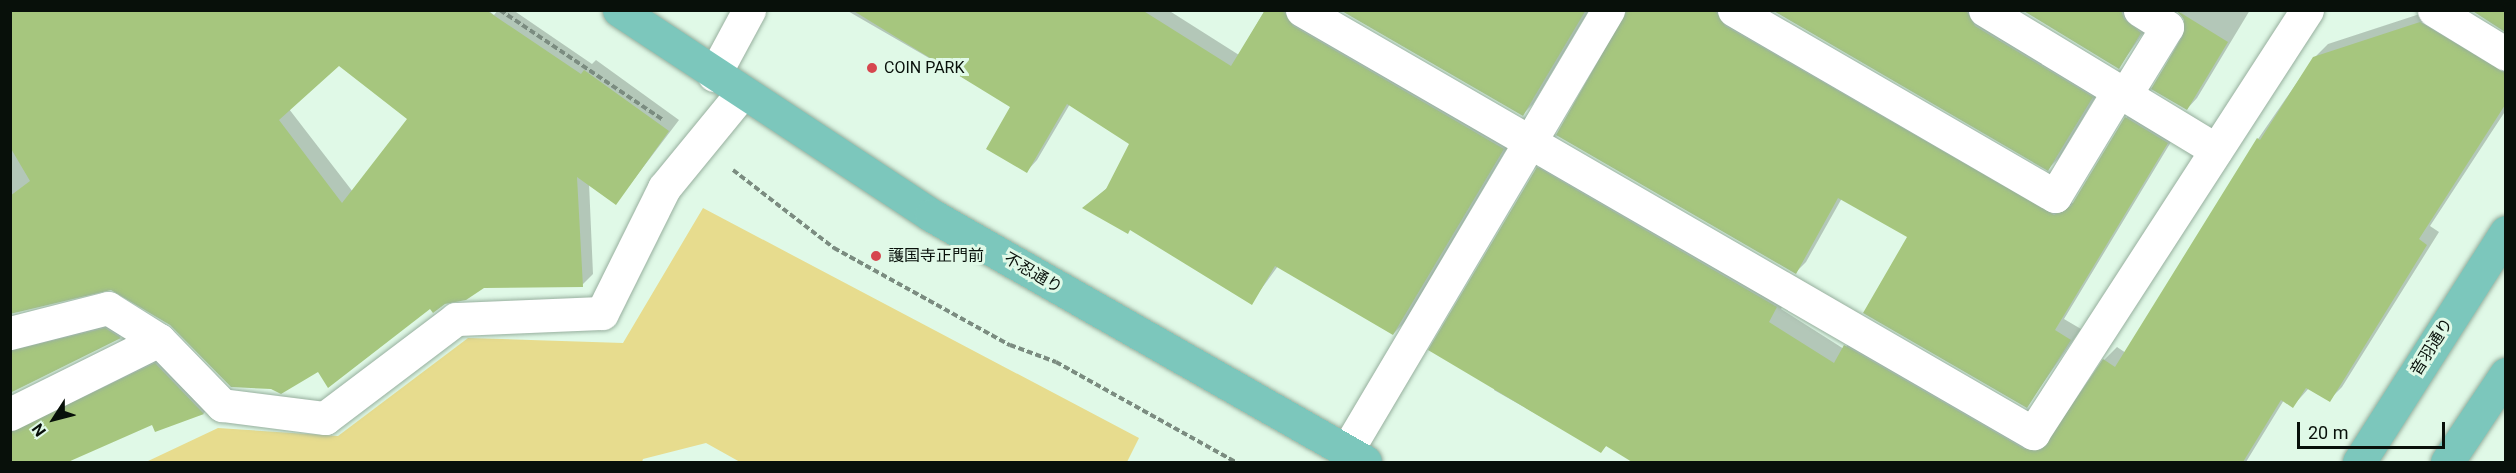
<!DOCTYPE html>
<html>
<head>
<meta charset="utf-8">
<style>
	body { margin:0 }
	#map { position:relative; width:2516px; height:473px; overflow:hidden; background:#e0f9e7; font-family:Roboto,"Noto Sans JP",sans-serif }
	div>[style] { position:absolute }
	.green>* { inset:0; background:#e7dc8e }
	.shadow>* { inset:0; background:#0003 }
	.building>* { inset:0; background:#a6c67e }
	.path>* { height:4px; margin-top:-2px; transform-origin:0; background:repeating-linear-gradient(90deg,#7b8c80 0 6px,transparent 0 9px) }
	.roads { filter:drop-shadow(0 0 2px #97af9e) drop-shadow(0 0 2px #97af9e) }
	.minor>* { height:33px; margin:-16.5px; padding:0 16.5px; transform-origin:16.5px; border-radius:16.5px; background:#fff }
	.major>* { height:33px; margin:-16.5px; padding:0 16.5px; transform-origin:16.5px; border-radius:16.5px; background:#7cc7bc }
	.dots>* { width:16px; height:16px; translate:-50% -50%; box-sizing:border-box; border:3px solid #e0f9e7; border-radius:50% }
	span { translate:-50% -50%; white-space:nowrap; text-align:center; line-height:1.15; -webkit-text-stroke:6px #e0f9e7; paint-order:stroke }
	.poi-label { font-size:16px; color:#08100a }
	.left { translate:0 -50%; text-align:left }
	.street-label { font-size:16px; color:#08100a }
	.frame { position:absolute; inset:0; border:12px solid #08100a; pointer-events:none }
	.north { position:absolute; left:24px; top:389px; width:60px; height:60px; -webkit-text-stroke:4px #e0f9e7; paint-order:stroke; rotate:234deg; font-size:16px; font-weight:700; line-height:24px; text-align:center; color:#08100a }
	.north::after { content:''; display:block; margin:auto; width:21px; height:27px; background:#08100a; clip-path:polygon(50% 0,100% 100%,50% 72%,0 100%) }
	.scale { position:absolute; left:2297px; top:422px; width:148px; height:27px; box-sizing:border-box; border:3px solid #08100a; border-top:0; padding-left:8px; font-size:18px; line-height:21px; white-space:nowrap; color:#08100a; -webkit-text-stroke:4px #e0f9e7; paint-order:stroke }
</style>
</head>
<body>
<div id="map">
	<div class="green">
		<i style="clip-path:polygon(703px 208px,1139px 438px,1127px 462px,740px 462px,706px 443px,643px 459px,642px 462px,146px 462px,218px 428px,338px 436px,468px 338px,623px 343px)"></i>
	</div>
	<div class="shadow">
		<i style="clip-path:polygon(evenodd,10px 10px,488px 10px,494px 15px,498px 10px,513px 10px,592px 64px,596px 60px,679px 120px,616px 203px,589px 183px,593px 274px,582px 285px,483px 286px,430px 306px,318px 370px,171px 324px,112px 288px,10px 312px,10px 10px,339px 64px,409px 119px,353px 192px,289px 109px,339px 64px)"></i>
		<i style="clip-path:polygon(846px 10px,1168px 10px,1239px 55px,1265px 10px,1300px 10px,1513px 138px,1404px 323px,1393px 334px,1278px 266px,1251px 303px,1131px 229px,1085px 208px,1109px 186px,1131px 144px,1070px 104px,1037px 160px,1027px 171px,1012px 106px)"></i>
		<i style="clip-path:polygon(1343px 10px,1589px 10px,1533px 104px,1523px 114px)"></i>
		<i style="clip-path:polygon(1626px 10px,1730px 10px,2057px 203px,2075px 203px,2126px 118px,2137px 107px,2177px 132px,2064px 319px,2081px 329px,2027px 406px,1909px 236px,1842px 198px,1806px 262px,1796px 272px,1626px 19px)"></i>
		<i style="clip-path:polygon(1775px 10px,1982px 10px,2102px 86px,2059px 158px,2048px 169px)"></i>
		<i style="clip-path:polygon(2025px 10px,2136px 10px,2151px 22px,2119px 67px)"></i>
		<i style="clip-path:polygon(2179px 10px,2250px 10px,2197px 98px,2187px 109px,2153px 88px,2187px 27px)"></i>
		<i style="clip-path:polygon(2432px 10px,2506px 55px,2506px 110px,2430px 226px,2439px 232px,2342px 387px,2329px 400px,2309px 388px,2293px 406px,2284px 400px,2246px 462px,1634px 462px,1607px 445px,1601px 451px,1494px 390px,1538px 168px,1550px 156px,1789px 294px,1781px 309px,1844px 349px,1858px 334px,2051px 437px,2104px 360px,2117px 347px,2126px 353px,2258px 139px,2314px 58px,2328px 44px)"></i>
		<i style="clip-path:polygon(116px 318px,130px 327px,120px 337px,10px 391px,10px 334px)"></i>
		<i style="clip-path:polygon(167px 353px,214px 402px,204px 413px,156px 430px,153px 423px,66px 462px,10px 462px,10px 418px)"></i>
	</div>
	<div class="building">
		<i style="clip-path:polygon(evenodd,10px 10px,486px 10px,581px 74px,584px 70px,669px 131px,616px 205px,577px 177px,583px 287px,484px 288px,466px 300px,445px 304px,433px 313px,430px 309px,328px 388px,318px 372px,281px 394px,271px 389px,231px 387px,170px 325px,111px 290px,10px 314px,10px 196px,30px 181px,10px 147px,10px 10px,339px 66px,407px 119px,342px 203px,279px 120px,339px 66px)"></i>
		<i style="clip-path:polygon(852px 10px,1142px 10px,1231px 66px,1265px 10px,1283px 10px,1293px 26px,1504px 149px,1393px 335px,1275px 266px,1252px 305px,1130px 230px,1128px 234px,1082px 208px,1106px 189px,1129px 144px,1067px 104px,1027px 173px,986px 149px,1010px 107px)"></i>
		<i style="clip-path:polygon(1340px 10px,1586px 10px,1523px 116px)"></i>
		<i style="clip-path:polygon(1627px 10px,1715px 10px,1725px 26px,2054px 215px,2071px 206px,2125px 117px,2168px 143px,2055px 330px,2071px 340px,2027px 408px,1863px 313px,1907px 237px,1838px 198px,1796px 274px,1556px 135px)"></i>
		<i style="clip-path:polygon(1772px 10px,1966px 10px,1975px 26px,2093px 97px,2048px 171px)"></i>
		<i style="clip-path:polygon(2022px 10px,2121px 10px,2124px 19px,2141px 33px,2119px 69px)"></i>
		<i style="clip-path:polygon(2176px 10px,2228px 42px,2187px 110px,2151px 89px,2183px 36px,2184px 19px)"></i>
		<i style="clip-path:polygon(2471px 10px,2505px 10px,2505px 32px)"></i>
		<i style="clip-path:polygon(2420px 22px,2505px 73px,2505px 105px,2419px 239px,2427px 245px,2330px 402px,2306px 388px,2293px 408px,2281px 400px,2243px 462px,1632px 462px,1606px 446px,1601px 453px,1428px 350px,1537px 167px,1777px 307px,1769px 322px,1834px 363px,1844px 345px,2024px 449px,2041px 450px,2103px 359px,2115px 367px,2257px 138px,2260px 140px,2313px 57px)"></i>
		<i style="clip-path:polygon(105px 328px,121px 338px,10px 393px,10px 351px)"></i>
		<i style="clip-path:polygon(155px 363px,204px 414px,155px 432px,152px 425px,68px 462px,10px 462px,10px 432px)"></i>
	</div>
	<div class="path">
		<i style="left:500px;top:10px;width:197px;rotate:34deg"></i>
		<i style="left:733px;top:170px;width:128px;rotate:37.7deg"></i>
		<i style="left:834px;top:248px;width:201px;rotate:28.9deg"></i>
		<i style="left:1010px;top:345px;width:49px;rotate:20.3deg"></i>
		<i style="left:1056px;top:362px;width:206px;rotate:29.1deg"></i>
	</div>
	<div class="roads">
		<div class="minor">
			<i style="left:1302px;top:10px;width:845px;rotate:30.06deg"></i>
			<i style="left:2033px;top:433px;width:504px;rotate:-57.07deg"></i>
			<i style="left:1734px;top:10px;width:371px;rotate:30.1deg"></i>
			<i style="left:2055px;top:196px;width:122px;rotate:-58.8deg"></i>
			<i style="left:1985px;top:10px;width:270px;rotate:31.2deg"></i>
			<i style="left:2434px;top:10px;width:84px;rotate:31.4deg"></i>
			<i style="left:714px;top:75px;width:74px;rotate:-61.7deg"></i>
			<i style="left:2125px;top:95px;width:80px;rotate:-58.3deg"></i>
			<i style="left:2167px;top:27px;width:32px;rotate:-148deg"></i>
			<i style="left:10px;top:333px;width:101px;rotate:-14.3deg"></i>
			<i style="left:108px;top:308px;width:60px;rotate:32.1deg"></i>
			<i style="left:159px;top:340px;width:91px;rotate:45.9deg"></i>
			<i style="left:222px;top:405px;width:104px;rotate:7.2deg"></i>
			<i style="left:325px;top:418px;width:164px;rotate:-37.1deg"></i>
			<i style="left:456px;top:319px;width:146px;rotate:-2.4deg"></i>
			<i style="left:602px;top:313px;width:140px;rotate:-63.6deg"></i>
			<i style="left:664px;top:188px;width:122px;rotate:-50.7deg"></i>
			<i style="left:10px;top:414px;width:166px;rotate:-26.4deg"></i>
			<i style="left:1346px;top:452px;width:514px;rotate:-59.34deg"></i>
		</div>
		<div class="major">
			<i style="left:619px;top:10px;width:373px;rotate:33.3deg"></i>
			<i style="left:931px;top:215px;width:499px;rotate:29.6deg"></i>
			<i style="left:2359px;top:462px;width:273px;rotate:-57.4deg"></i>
			<i style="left:2447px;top:462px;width:106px;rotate:-56.2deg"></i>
		</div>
	</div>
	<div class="dots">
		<i style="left:872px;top:68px;background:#d6464e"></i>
		<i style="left:876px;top:256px;background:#d6464e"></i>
	</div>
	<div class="poi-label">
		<span class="left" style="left:884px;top:68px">COIN PARK</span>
		<span class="left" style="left:888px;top:256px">護国寺正門前</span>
	</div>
	<div class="street-label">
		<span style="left:1033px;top:273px;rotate:30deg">不忍通り</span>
		<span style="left:2432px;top:347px;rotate:-58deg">音羽通り</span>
	</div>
	<div class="frame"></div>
	<div class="north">N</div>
	<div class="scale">20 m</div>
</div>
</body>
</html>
